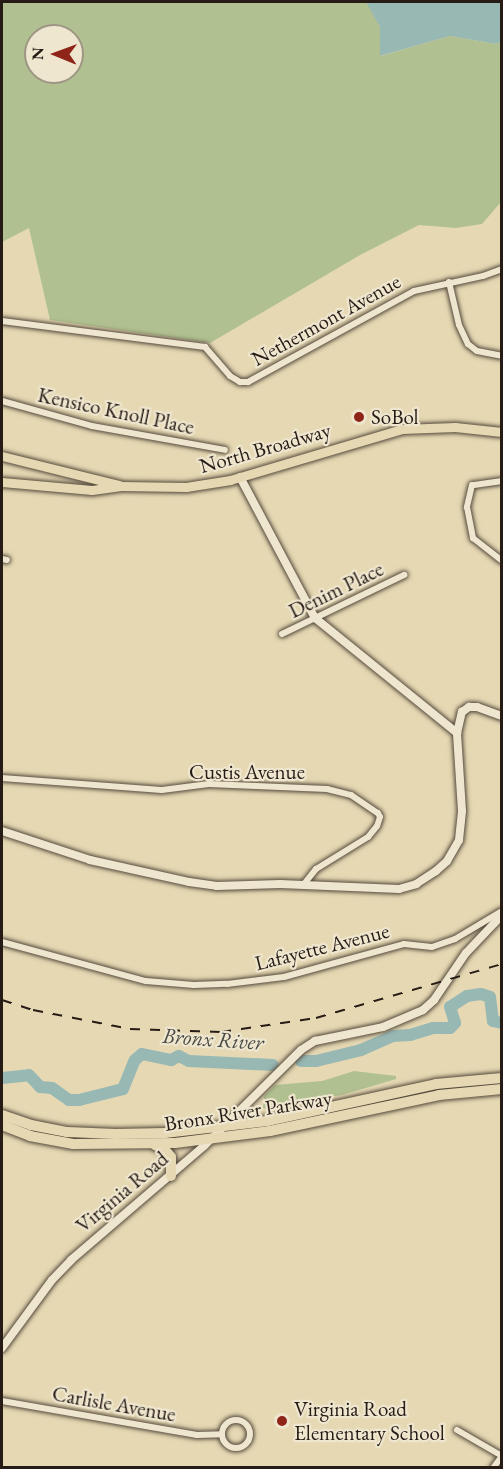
<!DOCTYPE html>
<html>
<head>
<meta charset="utf-8">
<style>
	body { margin:0 }
	#map { position:relative; width:503px; height:1469px; overflow:hidden; background:#e5d8b3; font-family:"EB Garamond",serif }
	div>[style] { position:absolute }
	.green>* { inset:0; background:#b0c090 }
	.water>* { inset:0; background:#98b8b4 }
	.river>* { height:12px; margin:-6px; padding:0 6px; transform-origin:6px; border-radius:6px; background:#98b8b4 }
	.roads { filter:drop-shadow(0 0 2px #564a3d) drop-shadow(0 0 2px #564a3d) }
	.street>* { height:6px; margin:-3px; padding:0 3px; transform-origin:3px; border-radius:3px; background:#eee6ce }
	.street>.ring { margin:-3px; padding:0; box-sizing:content-box; background:none; border:6px solid #eee6ce; border-radius:50% }
	.secondary>* { height:8px; margin:-4px; padding:0 4px; transform-origin:4px; border-radius:4px; background:#eee6ce }
	.primary>* { height:9px; margin:-4.5px; padding:0 4.5px; transform-origin:4.5px; border-radius:4.5px; background:#e5d8b3 }
	.highway>* { height:10px; margin:-5px; padding:0 5px; transform-origin:5px; border-radius:5px; background:#e5d8b3 }
	.rail>* { height:2px; margin-top:-1px; transform-origin:0; background:repeating-linear-gradient(90deg,#271b16 0 10px,transparent 0 20px) }
	.dots>* { width:16px; height:16px; translate:-50% -50%; box-sizing:border-box; border:3px solid #eee6ce; border-radius:50% }
	span { translate:-50% -50%; white-space:nowrap; text-align:center; line-height:1.15; -webkit-text-stroke:4.5px #eee6ce; paint-order:stroke }
	.street-label { font-size:21px; color:#271b16 }
	.poi-label { font-size:21px; color:#271b16 }
	.left { translate:0 -50%; text-align:left }
	.water-label { font-size:22px; color:#494a45; font-style:italic }
	.frame { position:absolute; inset:0; border:3px solid #271b16; pointer-events:none }
	.north { position:absolute; left:24px; top:24px; width:60px; height:60px; box-sizing:border-box; background:#eee6ce; border:2px solid #9e9584; border-radius:50%; rotate:271deg; font-size:16px; font-weight:700; line-height:24px; text-align:center; color:#271b16 }
	.north::after { content:''; display:block; margin:auto; width:21px; height:27px; background:#8f2418; clip-path:polygon(50% 0,100% 100%,50% 72%,0 100%) }
</style>
</head>
<body>
<div id="map">
	<div class="green">
		<i style="clip-path:polygon(evenodd,2px 2px,367px 2px,380px 27px,381px 56px,450px 36px,496px 44px,501px 41px,501px 202px,482px 224px,456px 228px,419px 225px,360px 255px,210px 343px,50px 320px,29px 228px,2px 242px,2px 2px,36px 36px,72px 36px,72px 72px,36px 72px,36px 36px)"></i>
		<i style="clip-path:polygon(354px 1071px,396px 1076px,396px 1079px,342px 1095px,290px 1103px,271px 1110px,263px 1108px,264px 1096px,275px 1085px,322px 1081px)"></i>
	</div>
	<div class="water">
		<i style="clip-path:polygon(366px 2px,501px 2px,501px 41px,496px 44px,450px 36px,380px 56px,380px 27px)"></i>
	</div>
	<div class="river">
		<i style="left:301px;top:1061px;width:15px"></i>
		<i style="left:316px;top:1061px;width:46px;rotate:-13.7deg"></i>
		<i style="left:361px;top:1050px;width:34px;rotate:-24deg"></i>
		<i style="left:392px;top:1036px;width:18px;rotate:-3deg"></i>
		<i style="left:410px;top:1035px;width:24px;rotate:-17deg"></i>
		<i style="left:433px;top:1028px;width:17px"></i>
		<i style="left:450px;top:1028px;width:7px;rotate:-45deg"></i>
		<i style="left:455px;top:1023px;width:17px;rotate:-107deg"></i>
		<i style="left:450px;top:1007px;width:20px;rotate:-33deg"></i>
		<i style="left:467px;top:996px;width:14px;rotate:-8deg"></i>
		<i style="left:481px;top:994px;width:9px;rotate:18deg"></i>
		<i style="left:490px;top:997px;width:24px;rotate:83deg"></i>
		<i style="left:493px;top:1021px;width:9px;rotate:13deg"></i>
		<i style="left:2px;top:1078px;width:27px;rotate:-6deg"></i>
		<i style="left:29px;top:1075px;width:16px;rotate:47deg"></i>
		<i style="left:40px;top:1087px;width:12px;rotate:5deg"></i>
		<i style="left:52px;top:1088px;width:21px;rotate:35deg"></i>
		<i style="left:69px;top:1100px;width:10px"></i>
		<i style="left:79px;top:1100px;width:45px;rotate:-14deg"></i>
		<i style="left:123px;top:1089px;width:31px;rotate:-68deg"></i>
		<i style="left:135px;top:1060px;width:9px;rotate:-41deg"></i>
		<i style="left:142px;top:1054px;width:30px;rotate:12deg"></i>
		<i style="left:171px;top:1060px;width:9px;rotate:-27deg"></i>
		<i style="left:179px;top:1056px;width:11px;rotate:27deg"></i>
		<i style="left:189px;top:1061px;width:84px;rotate:2.7deg"></i>
	</div>
	<div class="roads">
		<div class="street">
			<i style="left:449px;top:282px;width:44px;rotate:76.9deg"></i>
			<i style="left:459px;top:325px;width:21px;rotate:65deg"></i>
			<i style="left:468px;top:344px;width:11px;rotate:38deg"></i>
			<i style="left:477px;top:351px;width:25px;rotate:11deg"></i>
			<i style="left:2px;top:321px;width:205px;rotate:7.3deg"></i>
			<i style="left:205px;top:347px;width:38px;rotate:49deg"></i>
			<i style="left:230px;top:376px;width:12px;rotate:31deg"></i>
			<i style="left:240px;top:382px;width:8px"></i>
			<i style="left:248px;top:382px;width:189px;rotate:-28.7deg"></i>
			<i style="left:414px;top:291px;width:71px;rotate:-12.3deg"></i>
			<i style="left:483px;top:276px;width:20px;rotate:-20deg"></i>
			<i style="left:2px;top:401px;width:93px;rotate:15.5deg"></i>
			<i style="left:92px;top:426px;width:135px;rotate:10.2deg"></i>
			<i style="left:502px;top:481px;width:30px;rotate:172deg"></i>
			<i style="left:472px;top:485px;width:23px;rotate:103deg"></i>
			<i style="left:467px;top:507px;width:32px;rotate:79deg"></i>
			<i style="left:473px;top:538px;width:37px;rotate:38deg"></i>
			<i style="left:2px;top:559px;width:5px;rotate:11deg"></i>
			<i style="left:282px;top:634px;width:136px;rotate:-25.8deg"></i>
			<i style="left:2px;top:778px;width:160px;rotate:4.3deg"></i>
			<i style="left:162px;top:790px;width:47px;rotate:-7.3deg"></i>
			<i style="left:209px;top:784px;width:118px;rotate:2.4deg"></i>
			<i style="left:327px;top:789px;width:25px;rotate:14deg"></i>
			<i style="left:351px;top:795px;width:32px;rotate:34deg"></i>
			<i style="left:378px;top:813px;width:4px;rotate:63deg"></i>
			<i style="left:380px;top:817px;width:9px;rotate:108deg"></i>
			<i style="left:377px;top:826px;width:14px;rotate:129deg"></i>
			<i style="left:368px;top:837px;width:61px;rotate:148.4deg"></i>
			<i style="left:316px;top:869px;width:19px;rotate:129deg"></i>
			<i style="left:2px;top:942px;width:149px;rotate:15.2deg"></i>
			<i style="left:146px;top:981px;width:48px;rotate:4.8deg"></i>
			<i style="left:194px;top:985px;width:33px;rotate:-2deg"></i>
			<i style="left:227px;top:984px;width:57px;rotate:-7deg"></i>
			<i style="left:284px;top:977px;width:124px;rotate:-15.4deg"></i>
			<i style="left:404px;top:944px;width:28px;rotate:6deg"></i>
			<i style="left:432px;top:947px;width:24px;rotate:-19deg"></i>
			<i style="left:455px;top:939px;width:55px;rotate:-30.8deg"></i>
			<i style="left:2px;top:1401px;width:198px;rotate:9.9deg"></i>
			<i style="left:197px;top:1435px;width:25px;rotate:-2deg"></i>
			<i class="ring" style="left:222px;top:1420px;width:22px;height:22px"></i>
			<i style="left:457px;top:1430px;width:52px;rotate:30deg"></i>
			<i style="left:493px;top:1468px;width:15px;rotate:-53deg"></i>
		</div>
		<div class="secondary">
			<i style="left:240px;top:477px;width:160px;rotate:62deg"></i>
			<i style="left:315px;top:618px;width:183px;rotate:39deg"></i>
			<i style="left:2px;top:831px;width:93px;rotate:18.2deg"></i>
			<i style="left:90px;top:860px;width:101px;rotate:12.5deg"></i>
			<i style="left:189px;top:882px;width:28px;rotate:8deg"></i>
			<i style="left:217px;top:886px;width:63px;rotate:-1.8deg"></i>
			<i style="left:280px;top:884px;width:119px;rotate:2.4deg"></i>
			<i style="left:399px;top:889px;width:18px;rotate:-16deg"></i>
			<i style="left:416px;top:884px;width:24px;rotate:-33deg"></i>
			<i style="left:436px;top:871px;width:15px;rotate:-42deg"></i>
			<i style="left:447px;top:861px;width:24px;rotate:-60deg"></i>
			<i style="left:459px;top:840px;width:29px;rotate:-84deg"></i>
			<i style="left:462px;top:811px;width:78px;rotate:-93.7deg"></i>
			<i style="left:457px;top:733px;width:22px;rotate:-77deg"></i>
			<i style="left:462px;top:712px;width:9px;rotate:-36deg"></i>
			<i style="left:469px;top:707px;width:8px"></i>
			<i style="left:477px;top:707px;width:27px;rotate:20deg"></i>
			<i style="left:2px;top:1348px;width:84px;rotate:-53.7deg"></i>
			<i style="left:52px;top:1280px;width:28px;rotate:-46deg"></i>
			<i style="left:71px;top:1260px;width:175px;rotate:-40.6deg"></i>
			<i style="left:204px;top:1146px;width:136px;rotate:-44.7deg"></i>
			<i style="left:301px;top:1050px;width:17px;rotate:-33deg"></i>
			<i style="left:315px;top:1041px;width:69px;rotate:-11.6deg"></i>
			<i style="left:383px;top:1027px;width:43px;rotate:-23deg"></i>
			<i style="left:423px;top:1010px;width:15px;rotate:-42deg"></i>
			<i style="left:434px;top:1000px;width:57px;rotate:-55.8deg"></i>
			<i style="left:466px;top:953px;width:52px;rotate:-46.5deg"></i>
		</div>
		<div class="primary">
			<i style="left:2px;top:456px;width:121px;rotate:13.9deg"></i>
			<i style="left:2px;top:482px;width:90px;rotate:5.1deg"></i>
			<i style="left:92px;top:490px;width:29px;rotate:-8deg"></i>
			<i style="left:121px;top:486px;width:65px;rotate:0.9deg"></i>
			<i style="left:186px;top:487px;width:45px;rotate:-9deg"></i>
			<i style="left:230px;top:480px;width:179px;rotate:-16.5deg"></i>
			<i style="left:402px;top:429px;width:53px;rotate:-2.2deg"></i>
			<i style="left:455px;top:427px;width:47px;rotate:6.1deg"></i>
		</div>
		<div class="highway">
			<i style="left:2px;top:1115px;width:31px;rotate:19deg"></i>
			<i style="left:31px;top:1125px;width:37px;rotate:11deg"></i>
			<i style="left:67px;top:1132px;width:49px;rotate:2.3deg"></i>
			<i style="left:116px;top:1134px;width:49px;rotate:-1.2deg"></i>
			<i style="left:165px;top:1133px;width:103px;rotate:-6.7deg"></i>
			<i style="left:267px;top:1121px;width:173px;rotate:-12.3deg"></i>
			<i style="left:436px;top:1084px;width:66px;rotate:-5.2deg"></i>
			<i style="left:2px;top:1125px;width:30px;rotate:21deg"></i>
			<i style="left:30px;top:1136px;width:44px;rotate:10.5deg"></i>
			<i style="left:73px;top:1144px;width:102px;rotate:-0.6deg"></i>
			<i style="left:175px;top:1143px;width:96px;rotate:-7.2deg"></i>
			<i style="left:270px;top:1131px;width:173px;rotate:-12deg"></i>
			<i style="left:439px;top:1095px;width:63px;rotate:-5.4deg"></i>
			<i style="left:155px;top:1145px;width:11px;rotate:27deg"></i>
			<i style="left:165px;top:1150px;width:9px;rotate:49deg"></i>
			<i style="left:171px;top:1157px;width:19px;rotate:90deg"></i>
		</div>
	</div>
	<div class="rail">
		<i style="left:2px;top:1000px;width:33px;rotate:18deg"></i>
		<i style="left:33px;top:1010px;width:99px;rotate:11.1deg"></i>
		<i style="left:130px;top:1029px;width:91px;rotate:1.9deg"></i>
		<i style="left:221px;top:1032px;width:96px;rotate:-8.4deg"></i>
		<i style="left:316px;top:1018px;width:194px;rotate:-16.2deg"></i>
	</div>
	<div class="dots">
		<i style="left:359px;top:417px;background:#8f2418"></i>
		<i style="left:282px;top:1421px;background:#8f2418"></i>
	</div>
	<div class="street-label">
		<span style="left:326px;top:320px;rotate:-29deg">Nethermont Avenue</span>
		<span style="left:116px;top:411px;rotate:12deg">Kensico Knoll Place</span>
		<span style="left:265px;top:448px;rotate:-16deg">North Broadway</span>
		<span style="left:336px;top:590px;rotate:-26deg">Denim Place</span>
		<span style="left:247px;top:772px">Custis Avenue</span>
		<span style="left:322px;top:947px;rotate:-14deg">Lafayette Avenue</span>
		<span style="left:248px;top:1111px;rotate:-9deg">Bronx River Parkway</span>
		<span style="left:122px;top:1192px;rotate:-40deg">Virginia Road</span>
		<span style="left:114px;top:1404px;rotate:10deg">Carlisle Avenue</span>
	</div>
	<div class="poi-label">
		<span class="left" style="left:371px;top:417px">SoBol</span>
		<span class="left" style="left:294px;top:1421px">Virginia Road<br>Elementary School</span>
	</div>
	<div class="water-label">
		<span style="left:213px;top:1039px;rotate:4deg">Bronx River</span>
	</div>
	<div class="frame"></div>
	<div class="north">N</div>
</div>
</body>
</html>
